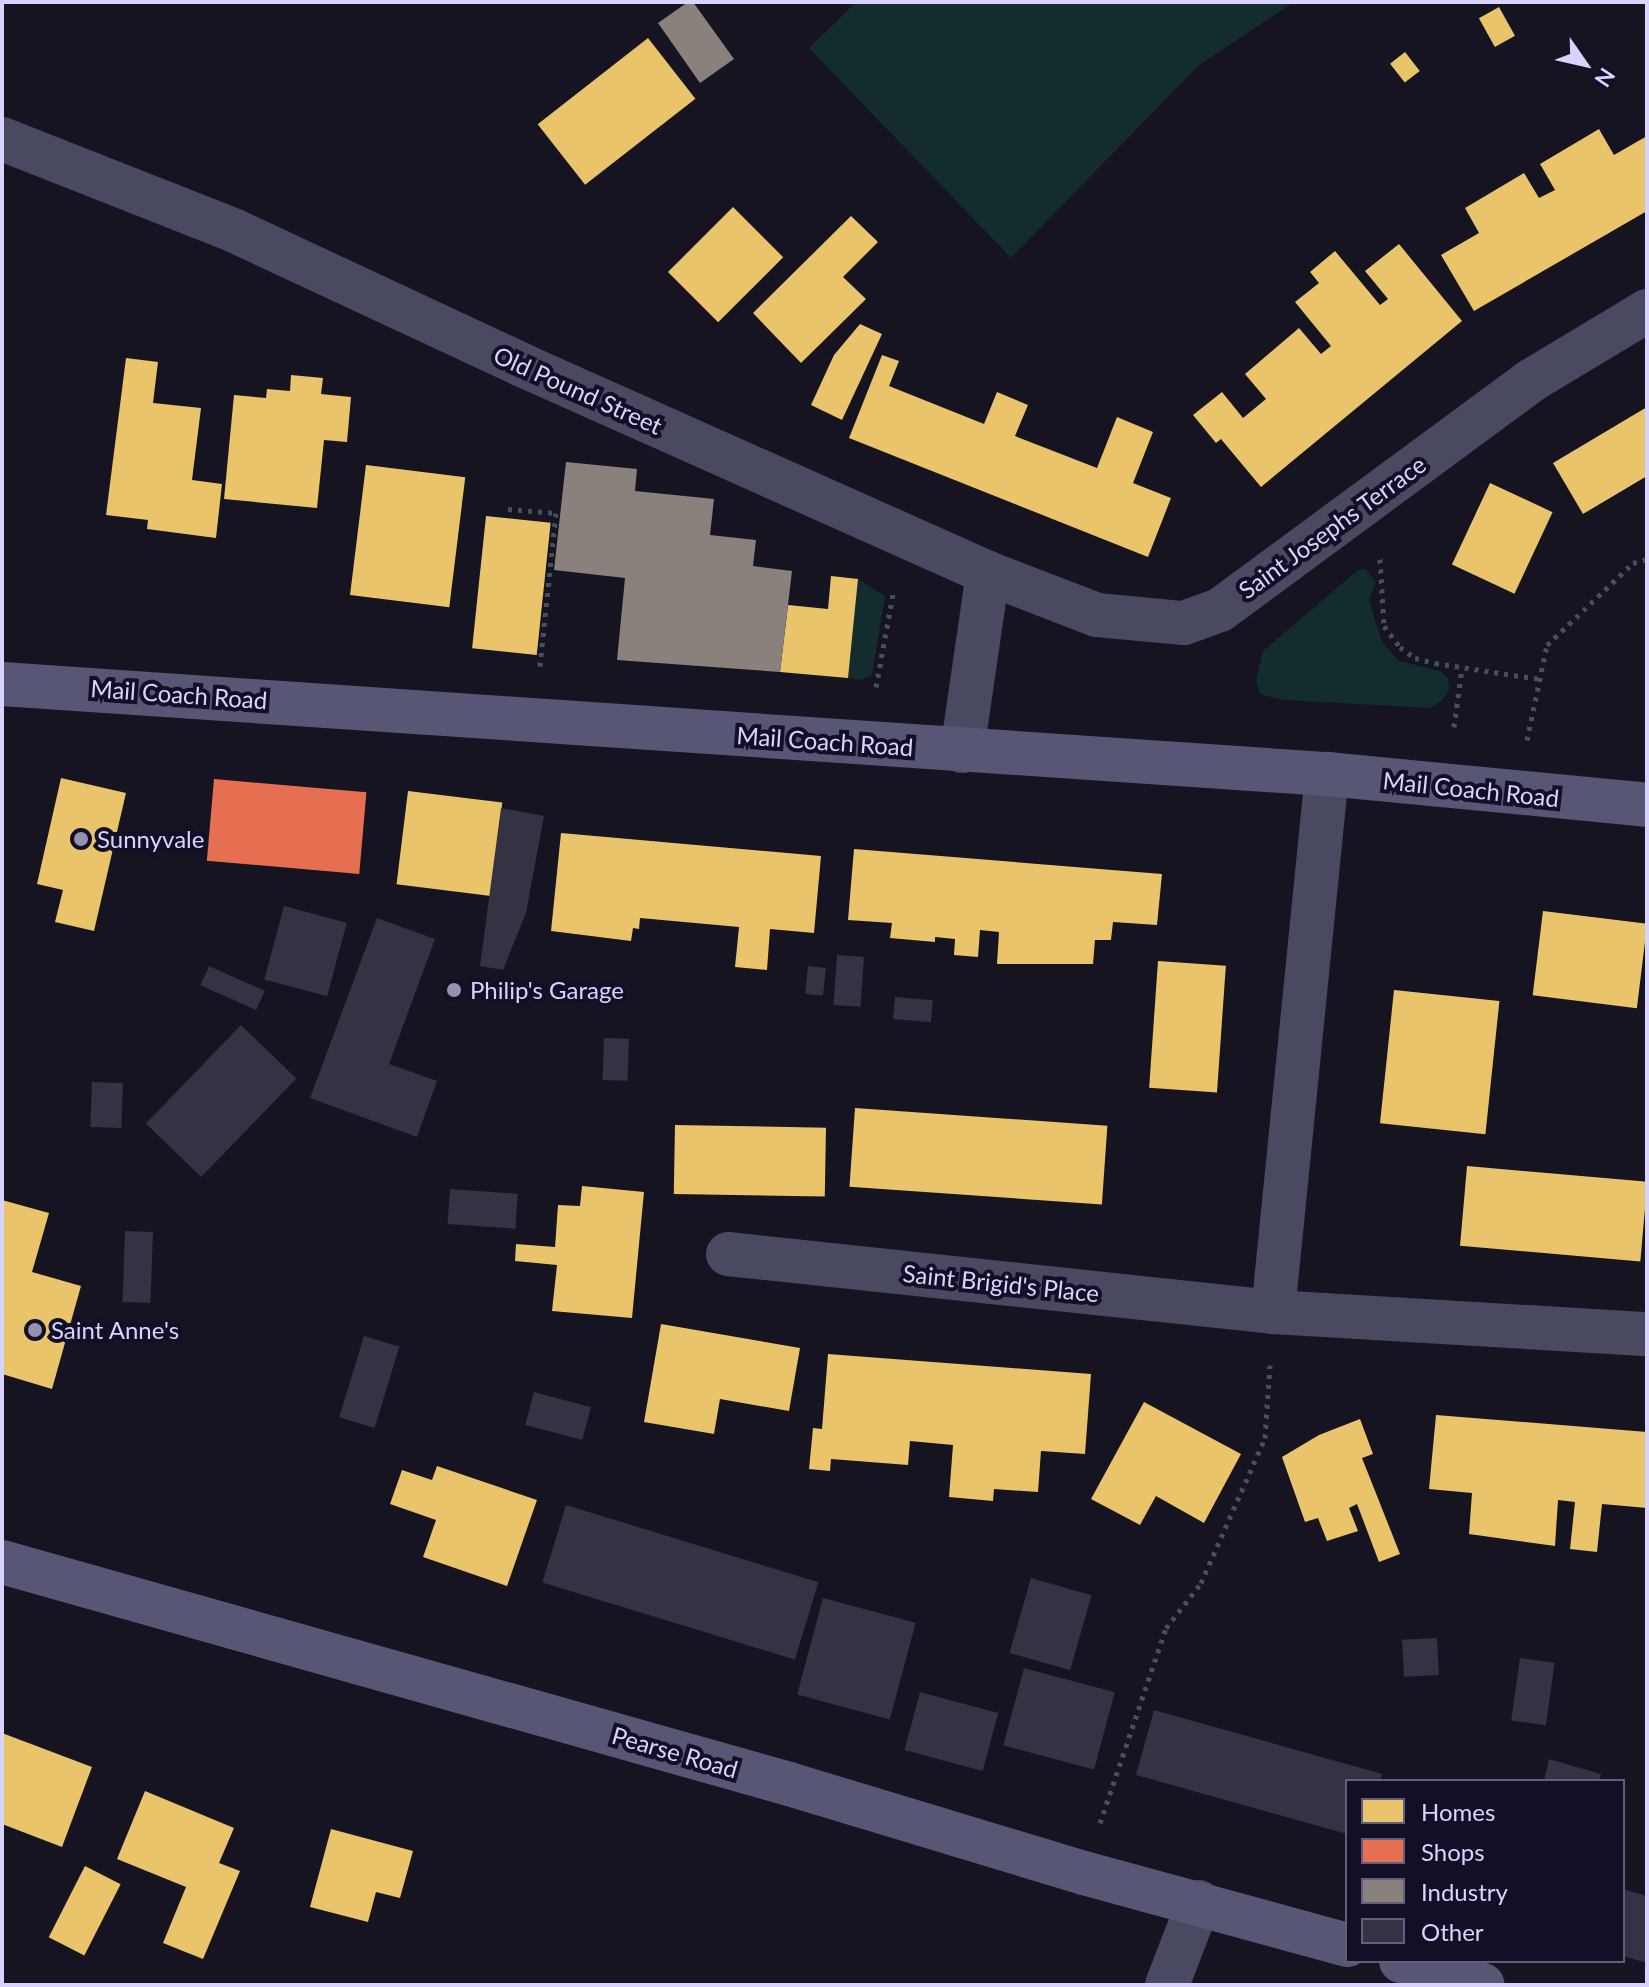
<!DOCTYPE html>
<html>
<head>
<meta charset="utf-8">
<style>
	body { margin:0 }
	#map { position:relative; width:1649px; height:1987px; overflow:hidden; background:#161421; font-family:Lato,sans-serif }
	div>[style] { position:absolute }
	.green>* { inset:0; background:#132c2d }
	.homes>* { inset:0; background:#e9c46a; transform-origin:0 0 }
	.shops>* { inset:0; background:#e76f51; transform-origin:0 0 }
	.industry>* { inset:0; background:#8a817c }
	.building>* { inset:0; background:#343243; transform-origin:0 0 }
	.path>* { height:5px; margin-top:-2.5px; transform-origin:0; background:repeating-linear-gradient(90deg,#44505f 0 4px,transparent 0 10px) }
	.minor>* { height:44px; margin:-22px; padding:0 22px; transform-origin:22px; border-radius:22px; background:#4a4962 }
	.tertiary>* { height:44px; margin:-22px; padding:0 22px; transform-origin:22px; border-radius:22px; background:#4a4962 }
	.secondary>* { height:44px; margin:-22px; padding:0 22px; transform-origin:22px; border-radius:22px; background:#575674 }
	.dots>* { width:22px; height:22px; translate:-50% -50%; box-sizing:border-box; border:4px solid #130f26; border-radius:50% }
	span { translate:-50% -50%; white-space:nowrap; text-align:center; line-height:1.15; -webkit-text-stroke:8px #130f26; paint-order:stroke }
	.street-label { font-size:24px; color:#d9d4ff }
	.poi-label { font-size:24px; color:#d9d4ff }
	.left { translate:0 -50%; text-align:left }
	.frame { position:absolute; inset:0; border:4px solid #d9d4ff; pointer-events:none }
	.legend { position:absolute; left:1345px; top:1779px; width:280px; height:184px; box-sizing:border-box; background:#130f26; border:2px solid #625e7d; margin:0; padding:10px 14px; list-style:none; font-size:24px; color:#d9d4ff }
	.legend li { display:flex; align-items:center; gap:16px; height:40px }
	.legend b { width:40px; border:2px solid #625e7d }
	.north { position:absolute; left:1545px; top:24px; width:80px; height:80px; -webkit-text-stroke:6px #130f26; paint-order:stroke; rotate:124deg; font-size:22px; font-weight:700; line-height:32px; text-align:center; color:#d9d4ff }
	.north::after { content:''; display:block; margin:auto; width:28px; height:36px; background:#d9d4ff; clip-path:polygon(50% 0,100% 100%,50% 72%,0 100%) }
</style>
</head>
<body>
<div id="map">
	<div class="green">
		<i style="clip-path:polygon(856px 2px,1294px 2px,1199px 65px,1011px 258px,809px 48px)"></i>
		<i style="clip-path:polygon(1365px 569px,1376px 582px,1369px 600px,1382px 642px,1399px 661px,1440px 671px,1448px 678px,1449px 691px,1441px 701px,1430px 708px,1283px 700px,1260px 694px,1256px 680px,1263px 651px,1358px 570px)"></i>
		<i style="clip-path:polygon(858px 579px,885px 596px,872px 675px,862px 680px,848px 678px)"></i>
	</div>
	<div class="homes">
		<i style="left:1499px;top:7px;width:33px;height:23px;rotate:61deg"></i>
		<i style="left:648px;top:38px;width:77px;height:140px;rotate:52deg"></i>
		<i style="left:1405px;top:52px;width:24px;height:19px;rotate:52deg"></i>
		<i style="clip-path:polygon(1599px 129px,1614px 155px,1647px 136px,1647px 211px,1474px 311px,1441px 255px,1479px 233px,1465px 208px,1524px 173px,1539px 198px,1555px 190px,1540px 164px)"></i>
		<i style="left:733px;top:207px;width:71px;height:92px;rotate:45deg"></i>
		<i style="clip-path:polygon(851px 216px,878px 242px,843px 277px,866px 299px,801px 363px,753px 313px)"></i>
		<i style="clip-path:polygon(1399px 244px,1462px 321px,1261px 487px,1221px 439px,1216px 443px,1193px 415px,1222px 392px,1243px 418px,1266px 399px,1245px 374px,1299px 328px,1321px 354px,1331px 346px,1295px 302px,1319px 283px,1310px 272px,1335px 251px,1380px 305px,1388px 299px,1365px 271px)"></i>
		<i style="clip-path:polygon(860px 324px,882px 334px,842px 420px,811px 405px,834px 355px)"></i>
		<i style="clip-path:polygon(882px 355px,899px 361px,889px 386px,984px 424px,997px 392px,1028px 405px,1015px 436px,1097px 468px,1117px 417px,1153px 432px,1133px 483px,1171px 498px,1148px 557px,849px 438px)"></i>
		<i style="clip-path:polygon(126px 358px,158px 362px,153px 403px,201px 408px,192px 480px,222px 484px,216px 538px,147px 529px,148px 520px,106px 515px)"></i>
		<i style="clip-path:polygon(291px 375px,323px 378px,321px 394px,351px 397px,347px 442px,324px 440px,317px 508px,224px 499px,234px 395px,266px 398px,267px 389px,290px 391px)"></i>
		<i style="clip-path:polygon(1647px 407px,1647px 476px,1583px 514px,1553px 463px)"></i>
		<i style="left:366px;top:465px;width:100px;height:131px;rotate:7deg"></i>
		<i style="left:1490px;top:483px;width:69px;height:90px;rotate:25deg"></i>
		<i style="left:486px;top:516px;width:65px;height:133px;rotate:6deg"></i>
		<i style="clip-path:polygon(831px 576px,858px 579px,848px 678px,780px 672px,788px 605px,828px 609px)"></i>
		<i style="clip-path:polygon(61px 778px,126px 793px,94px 931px,55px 922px,63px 890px,37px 884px)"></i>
		<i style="left:408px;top:791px;width:95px;height:94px;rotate:7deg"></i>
		<i style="clip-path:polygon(561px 833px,821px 856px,814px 933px,770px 929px,767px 970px,735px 967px,739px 927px,640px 918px,639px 929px,633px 928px,631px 941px,551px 931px)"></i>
		<i style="clip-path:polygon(854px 849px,1162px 874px,1157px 925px,1113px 922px,1111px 940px,1095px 940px,1093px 964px,997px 964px,999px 932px,980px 930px,978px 957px,954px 955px,955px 939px,935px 937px,935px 942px,890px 938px,892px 923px,848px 920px)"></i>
		<i style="left:1543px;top:911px;width:105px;height:85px;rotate:7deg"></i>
		<i style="left:1158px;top:961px;width:68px;height:127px;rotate:4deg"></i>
		<i style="left:1394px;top:990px;width:106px;height:134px;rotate:6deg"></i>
		<i style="left:855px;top:1108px;width:253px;height:79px;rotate:4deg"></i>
		<i style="left:675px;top:1125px;width:151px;height:69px;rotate:1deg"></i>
		<i style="left:1467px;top:1166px;width:181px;height:80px;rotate:5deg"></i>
		<i style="clip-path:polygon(582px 1186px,644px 1192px,632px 1318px,552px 1311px,557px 1265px,515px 1261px,516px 1244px,555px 1247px,558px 1205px,580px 1206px)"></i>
		<i style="clip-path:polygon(2px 1200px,49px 1213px,32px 1272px,81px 1286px,52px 1389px,2px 1374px)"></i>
		<i style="clip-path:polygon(661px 1324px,800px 1348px,789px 1411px,720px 1399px,714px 1434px,644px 1422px)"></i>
		<i style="clip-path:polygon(828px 1354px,1091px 1374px,1085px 1454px,1041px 1451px,1038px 1492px,994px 1489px,993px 1501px,949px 1497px,953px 1445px,910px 1441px,908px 1465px,831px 1459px,830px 1471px,809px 1469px,813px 1428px,822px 1429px)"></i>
		<i style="clip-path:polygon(1144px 1402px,1241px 1454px,1204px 1523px,1156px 1496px,1140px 1525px,1091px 1499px)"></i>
		<i style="clip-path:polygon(1436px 1415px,1647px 1432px,1647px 1508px,1602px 1504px,1597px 1552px,1570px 1549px,1575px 1502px,1558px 1500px,1555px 1546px,1469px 1534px,1472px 1493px,1429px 1489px)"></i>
		<i style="clip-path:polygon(1360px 1419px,1373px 1454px,1362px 1458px,1400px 1554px,1379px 1562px,1357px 1504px,1349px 1508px,1358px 1531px,1327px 1541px,1318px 1518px,1305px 1522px,1282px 1457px,1319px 1435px)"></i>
		<i style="clip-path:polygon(437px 1466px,537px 1500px,507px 1586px,423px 1557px,436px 1520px,390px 1504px,402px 1470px,432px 1480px)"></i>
		<i style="clip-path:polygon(2px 1733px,92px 1767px,62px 1847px,2px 1824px)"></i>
		<i style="clip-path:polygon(145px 1791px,234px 1828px,219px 1863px,240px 1871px,203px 1959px,163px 1943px,186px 1887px,117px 1859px)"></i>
		<i style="clip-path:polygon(331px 1829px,413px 1851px,400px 1898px,376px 1892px,368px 1922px,310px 1907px)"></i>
		<i style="left:85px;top:1866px;width:40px;height:80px;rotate:27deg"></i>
	</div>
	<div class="shops">
		<i style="left:214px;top:779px;width:153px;height:82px;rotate:5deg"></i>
	</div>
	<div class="industry">
		<i style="clip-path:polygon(688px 2px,693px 2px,734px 59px,700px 83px,658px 23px)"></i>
		<i style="clip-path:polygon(566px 462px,637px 469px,635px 491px,714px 499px,710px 535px,756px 540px,753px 566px,792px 571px,780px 672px,617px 660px,625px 578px,554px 570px)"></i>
	</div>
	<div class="building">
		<i style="clip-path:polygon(501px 808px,544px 816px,526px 913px,503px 970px,480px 966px)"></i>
		<i style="left:284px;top:906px;width:65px;height:76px;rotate:15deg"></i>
		<i style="clip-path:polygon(377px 918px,435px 939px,389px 1064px,437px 1081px,417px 1137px,310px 1098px)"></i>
		<i style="left:837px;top:955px;width:27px;height:50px;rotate:4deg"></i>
		<i style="left:209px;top:966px;width:61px;height:21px;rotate:24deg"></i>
		<i style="left:808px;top:966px;width:18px;height:28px;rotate:6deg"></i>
		<i style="left:895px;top:997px;width:38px;height:22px;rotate:5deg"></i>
		<i style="left:241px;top:1025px;width:77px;height:137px;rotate:44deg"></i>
		<i style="left:604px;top:1038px;width:25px;height:42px;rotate:2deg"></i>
		<i style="left:92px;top:1082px;width:31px;height:45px;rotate:2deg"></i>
		<i style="left:450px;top:1189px;width:68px;height:35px;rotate:4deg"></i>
		<i style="left:125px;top:1231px;width:28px;height:71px;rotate:2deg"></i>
		<i style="left:364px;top:1336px;width:37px;height:85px;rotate:17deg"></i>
		<i style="left:534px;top:1392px;width:59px;height:34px;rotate:15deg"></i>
		<i style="left:566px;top:1505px;width:264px;height:81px;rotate:17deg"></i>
		<i style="left:1031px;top:1578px;width:63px;height:78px;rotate:16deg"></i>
		<i style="left:823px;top:1598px;width:96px;height:100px;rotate:15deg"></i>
		<i style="left:1437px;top:1638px;width:37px;height:35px;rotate:87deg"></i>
		<i style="left:1520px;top:1658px;width:35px;height:63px;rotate:8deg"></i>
		<i style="left:1024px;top:1668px;width:94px;height:80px;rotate:15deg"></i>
		<i style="left:920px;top:1692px;width:81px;height:60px;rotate:15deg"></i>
		<i style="clip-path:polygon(1154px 1710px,1382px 1774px,1380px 1781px,1347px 1781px,1347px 1834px,1136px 1775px)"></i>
		<i style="clip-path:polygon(1549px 1759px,1601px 1774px,1599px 1781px,1544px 1781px)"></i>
		<i style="clip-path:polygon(1623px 1889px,1647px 1896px,1647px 1963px,1623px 1956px)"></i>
	</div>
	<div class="path">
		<i style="left:508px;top:509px;width:48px;rotate:4.8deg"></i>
		<i style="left:556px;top:513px;width:154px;rotate:96deg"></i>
		<i style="left:1380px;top:559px;width:67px;rotate:86.6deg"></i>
		<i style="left:1384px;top:626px;width:26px;rotate:53deg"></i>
		<i style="left:1400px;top:647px;width:19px;rotate:36deg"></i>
		<i style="left:1415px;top:658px;width:21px;rotate:14deg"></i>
		<i style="left:1435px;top:663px;width:105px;rotate:8.7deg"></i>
		<i style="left:876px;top:687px;width:95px;rotate:-79.6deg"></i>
		<i style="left:1454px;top:727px;width:60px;rotate:-82.3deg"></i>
		<i style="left:1527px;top:740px;width:97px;rotate:-78.1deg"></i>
		<i style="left:1547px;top:645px;width:119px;rotate:-43.6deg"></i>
		<i style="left:1633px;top:563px;width:15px;rotate:-16deg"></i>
		<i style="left:1100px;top:1823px;width:206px;rotate:-71.3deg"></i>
		<i style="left:1166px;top:1628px;width:57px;rotate:-52.1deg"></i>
		<i style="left:1201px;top:1583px;width:158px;rotate:-66.2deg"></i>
		<i style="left:1265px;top:1438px;width:73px;rotate:-86.1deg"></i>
	</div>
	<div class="minor">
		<i style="left:988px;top:573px;width:117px;rotate:21.1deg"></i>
		<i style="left:1097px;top:615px;width:87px;rotate:5.3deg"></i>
		<i style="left:1184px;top:623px;width:38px;rotate:-20deg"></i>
		<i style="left:1220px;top:610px;width:388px;rotate:-36.4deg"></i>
		<i style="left:1532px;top:380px;width:134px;rotate:-31deg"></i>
		<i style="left:728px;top:1254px;width:548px;rotate:6.07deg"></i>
		<i style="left:1273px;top:1312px;width:375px;rotate:3.4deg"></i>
		<i style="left:1273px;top:1312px;width:541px;rotate:-84.27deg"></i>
		<i style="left:1167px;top:1985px;width:89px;rotate:-68.9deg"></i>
	</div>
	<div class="tertiary">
		<i style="left:2px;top:139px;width:251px;rotate:21.5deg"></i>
		<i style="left:235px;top:231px;width:317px;rotate:25deg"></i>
		<i style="left:522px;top:365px;width:510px;rotate:24.05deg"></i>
		<i style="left:988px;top:573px;width:180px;rotate:98.3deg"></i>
	</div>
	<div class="secondary">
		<i style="left:2px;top:684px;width:1328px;rotate:3.89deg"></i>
		<i style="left:1327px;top:774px;width:321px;rotate:5.5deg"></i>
		<i style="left:2px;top:1562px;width:818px;rotate:15.75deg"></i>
		<i style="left:789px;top:1784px;width:308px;rotate:16.8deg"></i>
		<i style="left:1084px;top:1873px;width:273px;rotate:15.3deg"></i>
		<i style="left:1401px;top:1961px;width:85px;rotate:16.3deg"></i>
	</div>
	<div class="dots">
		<i style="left:81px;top:839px;background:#9591b1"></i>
		<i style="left:454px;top:990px;background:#9591b1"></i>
		<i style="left:35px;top:1330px;background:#9591b1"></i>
	</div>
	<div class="street-label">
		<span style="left:578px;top:390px;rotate:24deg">Old Pound Street</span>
		<span style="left:1332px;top:527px;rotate:-36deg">Saint Josephs Terrace</span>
		<span style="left:179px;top:694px;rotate:4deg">Mail Coach Road</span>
		<span style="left:825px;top:741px;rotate:4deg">Mail Coach Road</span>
		<span style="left:1471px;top:789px;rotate:6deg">Mail Coach Road</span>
		<span style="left:1001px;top:1283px;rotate:6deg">Saint Brigid's Place</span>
		<span style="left:675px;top:1752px;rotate:16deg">Pearse Road</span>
	</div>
	<div class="poi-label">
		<span class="left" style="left:97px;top:839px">Sunnyvale</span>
		<span class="left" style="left:470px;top:990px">Philip's Garage</span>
		<span class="left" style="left:51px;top:1330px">Saint Anne's</span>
	</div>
	<div class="frame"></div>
	<ul class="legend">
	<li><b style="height:22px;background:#e9c46a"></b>Homes</li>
	<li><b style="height:22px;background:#e76f51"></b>Shops</li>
	<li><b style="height:22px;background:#8a817c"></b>Industry</li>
	<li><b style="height:22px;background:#343243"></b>Other</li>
	</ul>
	<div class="north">N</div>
</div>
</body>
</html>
